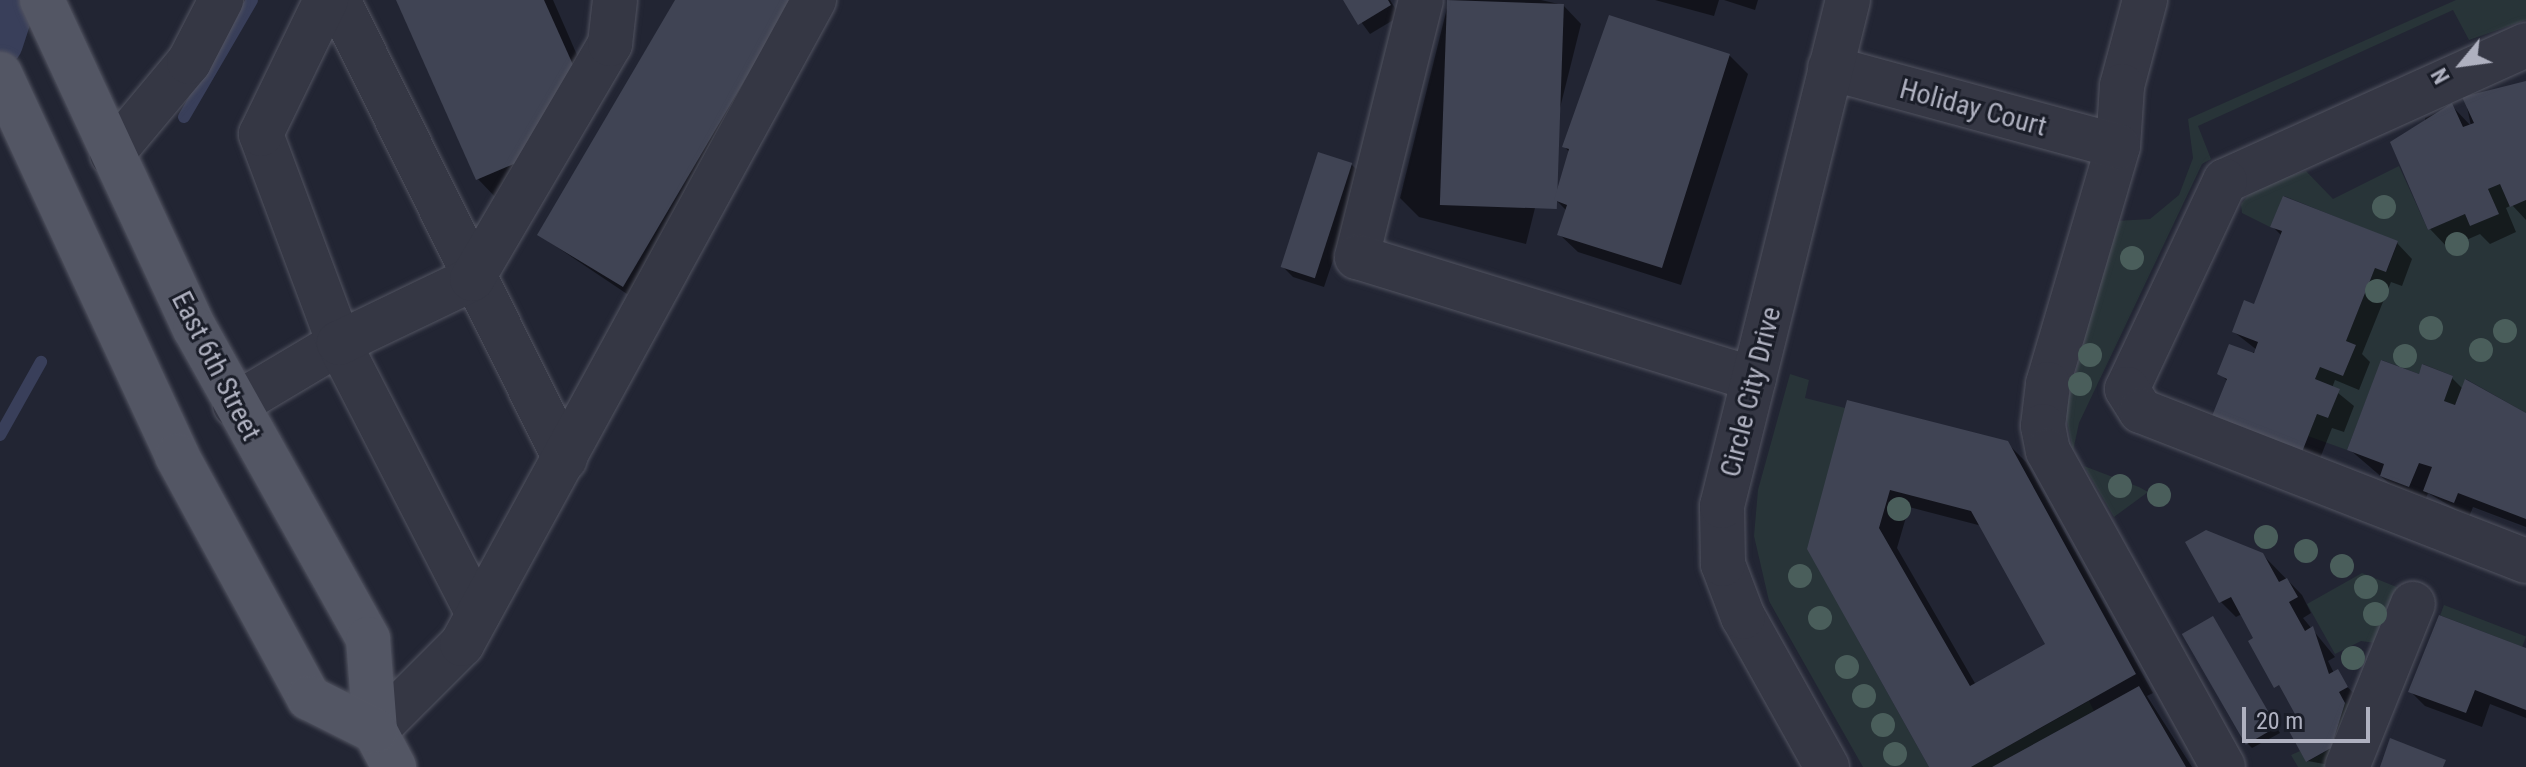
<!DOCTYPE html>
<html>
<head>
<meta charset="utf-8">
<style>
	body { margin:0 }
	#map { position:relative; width:2526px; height:767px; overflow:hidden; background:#222533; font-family:"Roboto Condensed",sans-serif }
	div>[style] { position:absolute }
	.green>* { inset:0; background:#283438; transform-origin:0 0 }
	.shadow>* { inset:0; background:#0007 }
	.stream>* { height:12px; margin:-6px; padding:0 6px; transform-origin:6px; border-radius:6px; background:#393f5a }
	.canal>* { height:46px; margin:-23px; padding:0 23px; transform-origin:23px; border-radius:23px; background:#393f5a }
	.building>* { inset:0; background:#404454; transform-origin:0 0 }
	.roads { filter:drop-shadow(0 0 2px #525461) drop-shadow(0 0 2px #525461) }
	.minor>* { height:44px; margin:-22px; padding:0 22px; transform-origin:22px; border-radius:22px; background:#353744 }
	.major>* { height:44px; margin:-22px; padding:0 22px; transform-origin:22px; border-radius:22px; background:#535664 }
	.trees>* { width:24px; height:24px; margin:-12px; border-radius:50%; background:#4a5e5b }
	span { translate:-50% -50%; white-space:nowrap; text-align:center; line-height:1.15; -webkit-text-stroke:6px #1a1d28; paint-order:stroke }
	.street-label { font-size:28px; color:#afb1c0 }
	.north { position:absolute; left:2422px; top:24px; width:80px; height:80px; -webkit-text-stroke:6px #1a1d28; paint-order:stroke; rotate:241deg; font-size:22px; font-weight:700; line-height:32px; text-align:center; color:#afb1c0 }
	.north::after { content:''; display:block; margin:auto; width:28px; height:36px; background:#afb1c0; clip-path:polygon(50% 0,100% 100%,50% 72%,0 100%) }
	.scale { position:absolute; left:2242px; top:707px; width:128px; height:36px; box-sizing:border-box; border:4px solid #afb1c0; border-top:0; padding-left:10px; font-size:24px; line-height:28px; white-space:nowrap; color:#afb1c0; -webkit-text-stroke:6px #1a1d28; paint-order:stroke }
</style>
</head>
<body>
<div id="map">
	<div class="green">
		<i style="clip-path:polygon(2456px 0,2526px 0,2526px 20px,2469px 40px,2453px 10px,2198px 126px,2211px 159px,2202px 164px,2079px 423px,2073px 451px,2065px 411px,2116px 221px,2150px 219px,2179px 195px,2193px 158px,2188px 119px)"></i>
		<i style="clip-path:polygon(2399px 166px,2428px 230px,2465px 214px,2470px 226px,2498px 214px,2488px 189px,2500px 184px,2510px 207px,2526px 200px,2526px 413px,2466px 379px,2455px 405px,2444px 401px,2453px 376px,2423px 364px,2419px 374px,2382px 360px,2347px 450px,2308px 436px,2317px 414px,2328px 418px,2339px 389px,2315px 379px,2320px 367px,2343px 376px,2356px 345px,2346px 341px,2375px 268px,2387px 271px,2398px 242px,2284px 196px,2270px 227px,2242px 213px,2241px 204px,2255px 187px,2306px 171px,2333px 199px)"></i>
		<i style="clip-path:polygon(1790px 374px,1809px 380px,1805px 398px,1845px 408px,1853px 631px,1929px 767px,1863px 767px,1769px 601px,1754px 536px,1758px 490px)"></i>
		<i style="clip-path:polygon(2084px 466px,2139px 487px,2148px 492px,2114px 517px)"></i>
		<i style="clip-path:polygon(2362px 573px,2404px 590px,2382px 644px,2361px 641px,2335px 654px,2307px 604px)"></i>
		<i style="left:2444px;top:605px;width:88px;height:11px;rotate:21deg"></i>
		<i style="clip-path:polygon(2089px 701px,2094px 711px,1992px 767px,1971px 767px)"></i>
		<i style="clip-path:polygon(2345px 703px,2356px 707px,2331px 767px,2298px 767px,2291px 755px,2300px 751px,2307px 762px,2330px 749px)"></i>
	</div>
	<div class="shadow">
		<i style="clip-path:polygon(398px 0,553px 0,591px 87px,496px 198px,478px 179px)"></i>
		<i style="clip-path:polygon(678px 0,821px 0,642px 304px,539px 235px)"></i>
		<i style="clip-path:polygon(1345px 0,1390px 0,1400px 16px,1370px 34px)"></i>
		<i style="clip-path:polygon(1449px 0,1541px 0,1563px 5px,1581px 24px,1526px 244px,1419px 217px,1400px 198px)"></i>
		<i style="clip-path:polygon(1655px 0,1719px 0,1714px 16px)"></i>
		<i style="clip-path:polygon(1724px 0,1758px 0,1755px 10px)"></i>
		<i style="clip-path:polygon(1729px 55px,1748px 74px,1681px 285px,1578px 252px,1559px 234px,1567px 211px,1556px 200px,1570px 153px,1564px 146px)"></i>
		<i style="clip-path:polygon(2526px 83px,2526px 220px,2512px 205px,2506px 208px,2516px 232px,2490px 244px,2480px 234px,2448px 248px,2430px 229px,2425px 118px,2452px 106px,2471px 126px,2465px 98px)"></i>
		<i style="clip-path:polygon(1351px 164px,1362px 175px,1324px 287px,1293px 277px,1282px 266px)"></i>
		<i style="clip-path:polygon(2273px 227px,2397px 243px,2412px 259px,2402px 286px,2391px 282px,2362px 354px,2370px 362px,2359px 390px,2335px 380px,2332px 388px,2354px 406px,2344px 432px,2332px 428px,2317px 466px,2220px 374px,2257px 350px,2234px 332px,2255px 306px,2283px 237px)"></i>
		<i style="clip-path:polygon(2420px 377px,2452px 378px,2463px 389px,2466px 381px,2526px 415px,2526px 527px,2473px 507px,2469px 517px,2428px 493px,2425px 501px,2398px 491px,2349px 449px)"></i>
		<i style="clip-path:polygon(evenodd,1849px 403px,2007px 443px,2026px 462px,2153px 693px,2147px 696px,2192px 767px,1931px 767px,1849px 403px,1909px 507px,1982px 526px,2048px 644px,1976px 685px,1897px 548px,1909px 507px)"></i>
		<i style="clip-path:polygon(2188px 543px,2262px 554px,2302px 595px,2311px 613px,2303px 618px,2335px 657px,2328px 661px,2334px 673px,2362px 702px,2340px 767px,2308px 761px,2303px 726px,2256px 639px,2242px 614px,2236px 617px,2221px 602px)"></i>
		<i style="clip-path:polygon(2213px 619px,2280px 733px,2252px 748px,2247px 743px)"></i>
		<i style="clip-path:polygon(2526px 650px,2526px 718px,2490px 704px,2482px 727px,2425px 706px,2410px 691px)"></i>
	</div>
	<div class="stream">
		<i style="left:184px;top:117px;width:135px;rotate:-59.8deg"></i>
		<i style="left:0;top:435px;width:84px;rotate:-60.7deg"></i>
	</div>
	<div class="canal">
		<i style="left:0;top:43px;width:45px;rotate:-72deg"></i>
	</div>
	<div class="building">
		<i style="clip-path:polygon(396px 0,544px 0,574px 67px,523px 160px,476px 180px)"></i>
		<i style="clip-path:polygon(675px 0,792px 0,623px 287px,537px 235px)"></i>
		<i style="clip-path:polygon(1343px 0,1388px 0,1391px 5px,1358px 25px)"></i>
		<i style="left:1447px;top:0;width:117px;height:205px;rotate:2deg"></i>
		<i style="clip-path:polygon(1609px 15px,1730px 54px,1662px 268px,1557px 235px,1567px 205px,1554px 200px,1569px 149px,1562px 147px)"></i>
		<i style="clip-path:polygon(2526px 81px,2526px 200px,2510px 207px,2500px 184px,2488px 189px,2499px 214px,2470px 226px,2465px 214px,2428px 230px,2390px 142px,2452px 103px,2463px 127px,2474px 123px,2462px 97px)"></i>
		<i style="left:1318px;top:152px;width:36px;height:121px;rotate:18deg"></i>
		<i style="clip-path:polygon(2283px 196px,2398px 241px,2386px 272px,2375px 268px,2346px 341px,2356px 345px,2343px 376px,2320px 367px,2315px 379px,2340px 389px,2328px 418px,2317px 414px,2302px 452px,2212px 416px,2227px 379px,2217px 374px,2229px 344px,2254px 353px,2258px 342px,2232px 332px,2244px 300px,2254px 304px,2282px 231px,2270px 227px)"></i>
		<i style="clip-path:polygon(2381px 360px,2419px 374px,2422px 364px,2453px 376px,2444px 401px,2455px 405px,2465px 379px,2526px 413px,2526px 519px,2458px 493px,2454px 503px,2423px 491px,2432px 467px,2419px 463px,2409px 487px,2380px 476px,2384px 464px,2347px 450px)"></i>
		<i style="clip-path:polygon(evenodd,1847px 400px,2008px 441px,2136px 674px,1971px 767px,1929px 767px,1807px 549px,1847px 400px,1890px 490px,1971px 511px,2045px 644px,1970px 686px,1879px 528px,1890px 490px)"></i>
		<i style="clip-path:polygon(2206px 530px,2263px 553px,2279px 582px,2287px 578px,2298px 597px,2289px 602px,2305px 631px,2313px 626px,2329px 674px,2338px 669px,2348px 687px,2339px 692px,2345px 703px,2331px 748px,2306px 762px,2289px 731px,2301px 725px,2279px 685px,2274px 688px,2248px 641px,2253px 638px,2231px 597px,2219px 603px,2185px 542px)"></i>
		<i style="clip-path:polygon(2439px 615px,2526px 648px,2526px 710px,2475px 690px,2466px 713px,2408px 692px)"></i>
		<i style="left:2213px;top:616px;width:128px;height:36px;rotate:60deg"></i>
		<i style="clip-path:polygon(2139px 686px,2186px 767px,1992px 767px,2094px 711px)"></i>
		<i style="clip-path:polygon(2390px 738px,2446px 760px,2443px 767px,2380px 767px)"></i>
	</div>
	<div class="roads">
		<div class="minor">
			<i style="left:338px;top:0;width:512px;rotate:63.69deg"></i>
			<i style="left:1421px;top:0;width:265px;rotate:104deg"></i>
			<i style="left:1357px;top:257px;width:415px;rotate:17.1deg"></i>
			<i style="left:2145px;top:0;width:89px;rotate:105deg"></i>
			<i style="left:2122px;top:86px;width:60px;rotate:93.8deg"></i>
			<i style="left:2118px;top:146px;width:248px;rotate:106.4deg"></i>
			<i style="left:2048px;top:384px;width:42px;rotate:96.8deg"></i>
			<i style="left:2043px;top:426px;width:25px;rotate:79deg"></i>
			<i style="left:2048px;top:451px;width:361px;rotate:61deg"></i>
			<i style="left:2526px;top:45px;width:330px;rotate:155.7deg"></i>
			<i style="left:2225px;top:181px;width:230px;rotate:115.2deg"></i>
			<i style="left:2127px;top:389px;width:26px;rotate:58deg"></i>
			<i style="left:2141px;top:411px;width:413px;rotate:21.3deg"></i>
			<i style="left:1830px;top:68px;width:298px;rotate:15.2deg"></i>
			<i style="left:112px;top:154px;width:120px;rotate:-50.1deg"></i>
			<i style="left:189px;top:62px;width:70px;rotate:-62.7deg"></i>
			<i style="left:235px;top:405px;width:121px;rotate:-30.8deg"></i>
			<i style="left:339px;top:343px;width:223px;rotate:-110.5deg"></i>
			<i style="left:261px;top:134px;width:149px;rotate:-64.1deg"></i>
			<i style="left:478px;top:614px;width:305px;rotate:-117.2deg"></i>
			<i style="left:339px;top:343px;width:148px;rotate:-25.7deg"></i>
			<i style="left:472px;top:279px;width:273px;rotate:-59.6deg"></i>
			<i style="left:610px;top:44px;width:44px;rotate:-83.5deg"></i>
			<i style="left:375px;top:731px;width:123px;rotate:-45deg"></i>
			<i style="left:462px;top:644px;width:734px;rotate:-61.34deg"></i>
			<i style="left:1827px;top:767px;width:172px;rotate:-119.2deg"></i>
			<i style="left:1743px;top:617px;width:57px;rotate:-110.7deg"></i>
			<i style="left:1723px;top:564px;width:58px;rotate:-91deg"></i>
			<i style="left:1722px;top:506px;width:521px;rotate:-76.02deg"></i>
			<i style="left:2347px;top:767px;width:176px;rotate:-68deg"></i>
		</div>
		<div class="major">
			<i style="left:42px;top:0;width:363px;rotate:65.1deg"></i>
			<i style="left:195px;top:329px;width:355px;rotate:60.8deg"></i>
			<i style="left:368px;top:639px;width:92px;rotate:85.6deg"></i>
			<i style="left:375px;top:731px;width:41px;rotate:62.2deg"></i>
			<i style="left:0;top:74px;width:421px;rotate:65.1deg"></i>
			<i style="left:177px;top:456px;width:276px;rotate:61.4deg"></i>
			<i style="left:309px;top:698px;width:74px;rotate:26.6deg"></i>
		</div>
	</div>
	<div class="trees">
		<i style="left:2384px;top:207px"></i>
		<i style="left:2457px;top:244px"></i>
		<i style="left:2132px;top:258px"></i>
		<i style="left:2377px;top:291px"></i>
		<i style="left:2431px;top:328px"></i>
		<i style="left:2505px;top:331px"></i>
		<i style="left:2481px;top:350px"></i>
		<i style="left:2090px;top:355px"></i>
		<i style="left:2405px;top:356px"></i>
		<i style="left:2080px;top:384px"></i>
		<i style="left:2120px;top:486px"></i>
		<i style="left:2159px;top:495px"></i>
		<i style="left:1899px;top:509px"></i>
		<i style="left:2266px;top:537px"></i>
		<i style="left:2306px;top:551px"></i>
		<i style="left:2342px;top:566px"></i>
		<i style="left:1800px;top:576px"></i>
		<i style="left:2366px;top:587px"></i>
		<i style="left:2375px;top:614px"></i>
		<i style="left:1820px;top:618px"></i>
		<i style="left:2353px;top:658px"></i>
		<i style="left:1847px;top:667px"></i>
		<i style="left:1864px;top:696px"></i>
		<i style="left:1883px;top:725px"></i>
		<i style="left:1895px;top:754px"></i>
	</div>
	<div class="street-label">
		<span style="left:1973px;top:108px;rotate:15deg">Holiday Court</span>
		<span style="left:216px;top:366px;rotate:63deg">East 6th Street</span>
		<span style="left:1751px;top:392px;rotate:-76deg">Circle City Drive</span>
	</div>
	<div class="north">N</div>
	<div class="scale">20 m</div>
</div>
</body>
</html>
